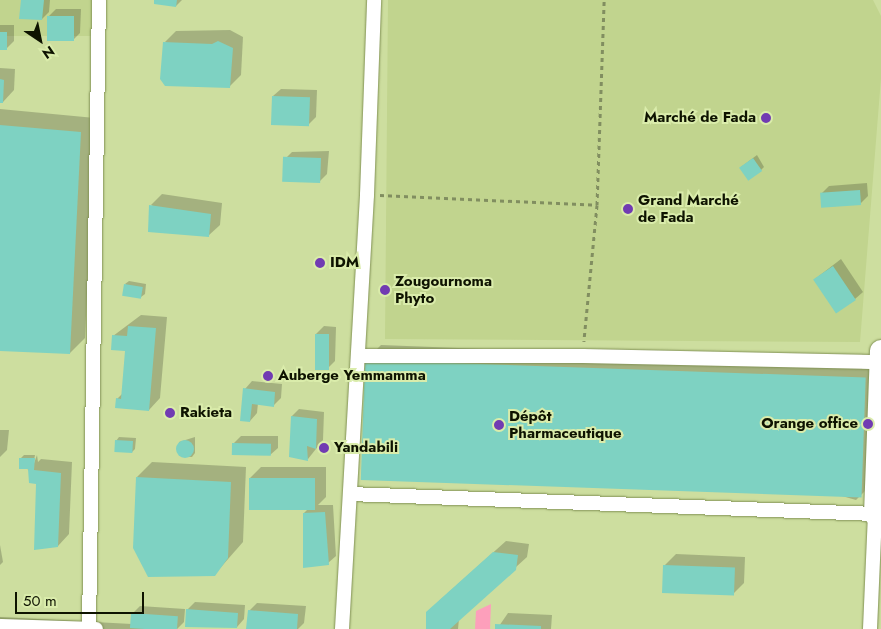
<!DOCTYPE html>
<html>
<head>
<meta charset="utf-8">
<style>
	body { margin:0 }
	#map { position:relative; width:881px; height:629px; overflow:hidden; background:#cdde9f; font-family:Jost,sans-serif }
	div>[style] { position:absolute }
	.built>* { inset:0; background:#c1d48e; transform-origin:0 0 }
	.green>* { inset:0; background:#fd9fbb }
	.shadow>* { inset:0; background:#0003 }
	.building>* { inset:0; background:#7ed2c2; transform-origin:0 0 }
	.round { border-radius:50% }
	.path>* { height:3px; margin-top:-1.5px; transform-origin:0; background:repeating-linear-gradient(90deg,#818e60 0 4px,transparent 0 8px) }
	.roads { filter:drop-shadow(0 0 1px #819154) drop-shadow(0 0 1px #819154) }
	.minor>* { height:14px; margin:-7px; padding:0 7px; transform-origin:7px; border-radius:7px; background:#fff }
	.primary>* { height:22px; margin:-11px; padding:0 11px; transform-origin:11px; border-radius:11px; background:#fff }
	.dots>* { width:14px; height:14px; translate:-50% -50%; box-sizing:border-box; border:2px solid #daecab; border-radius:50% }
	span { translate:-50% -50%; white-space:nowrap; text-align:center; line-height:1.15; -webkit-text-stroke:4px #daecab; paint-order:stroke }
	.poi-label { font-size:15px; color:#0e1300; font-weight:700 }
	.right { translate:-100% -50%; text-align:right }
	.left { translate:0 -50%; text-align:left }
	.north { position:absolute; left:15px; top:15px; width:50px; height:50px; -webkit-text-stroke:4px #daecab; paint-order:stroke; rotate:146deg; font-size:14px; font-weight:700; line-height:20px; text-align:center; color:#0e1300 }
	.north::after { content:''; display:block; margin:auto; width:18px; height:22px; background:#0e1300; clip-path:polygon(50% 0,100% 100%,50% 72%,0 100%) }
	.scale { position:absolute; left:15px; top:592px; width:129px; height:22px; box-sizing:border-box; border:2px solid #0e1300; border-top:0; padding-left:6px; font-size:15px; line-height:18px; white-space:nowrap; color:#0e1300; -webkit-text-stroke:4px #daecab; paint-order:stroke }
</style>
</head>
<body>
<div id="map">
	<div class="built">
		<i style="left:0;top:0;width:99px;height:36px"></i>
		<i style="clip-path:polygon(388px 0,873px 0,881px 16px,881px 78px,860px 342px,385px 339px)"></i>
	</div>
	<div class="green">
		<i style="clip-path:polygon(491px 604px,490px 629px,475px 629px,476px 611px)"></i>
	</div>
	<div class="shadow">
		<i style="clip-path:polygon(22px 0,50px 0,49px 12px,42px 19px)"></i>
		<i style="clip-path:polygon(155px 0,182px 0,176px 6px)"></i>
		<i style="clip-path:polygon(56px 9px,81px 9px,80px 33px,73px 40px,48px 17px)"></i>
		<i style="clip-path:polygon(0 25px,14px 25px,14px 41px,6px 49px,0 48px)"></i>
		<i style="clip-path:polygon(230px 30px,243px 37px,241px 75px,230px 86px,165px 42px,176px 31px)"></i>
		<i style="clip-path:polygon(0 68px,15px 69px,14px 90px,3px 102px,0 102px)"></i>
		<i style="clip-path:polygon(281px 89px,317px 90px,316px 117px,308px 125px,273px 96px)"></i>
		<i style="clip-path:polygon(0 109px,95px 118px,85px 338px,70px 353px,0 349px)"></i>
		<i style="clip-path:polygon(329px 151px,327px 174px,319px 182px,284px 160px,292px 152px)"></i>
		<i style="clip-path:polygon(757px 155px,764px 167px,761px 170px,741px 167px)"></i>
		<i style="clip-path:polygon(867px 183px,868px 196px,860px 204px,821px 194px,829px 186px)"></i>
		<i style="clip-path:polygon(162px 194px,222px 203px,220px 225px,208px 236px,151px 205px)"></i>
		<i style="clip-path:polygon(841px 259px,863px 292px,855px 299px,815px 279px)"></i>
		<i style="clip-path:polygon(129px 281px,146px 284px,145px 294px,141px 297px,125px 284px)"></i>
		<i style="clip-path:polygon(141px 315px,167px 317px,160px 398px,149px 410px,117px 399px,123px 393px,127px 350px,113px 336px)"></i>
		<i style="clip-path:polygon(324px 326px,336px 327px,335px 361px,327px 369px,316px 334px)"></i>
		<i style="clip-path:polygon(381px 345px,881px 364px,871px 485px,856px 500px,366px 360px)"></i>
		<i style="clip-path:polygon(252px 381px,282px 384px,281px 398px,273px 406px,258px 403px,257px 413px,250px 421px,245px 389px)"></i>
		<i style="clip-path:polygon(299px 409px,324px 412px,323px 440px,308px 459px,290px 456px,292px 416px)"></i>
		<i style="clip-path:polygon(0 430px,9px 430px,7px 450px,0 457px)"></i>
		<i style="clip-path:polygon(241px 436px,278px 436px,278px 448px,270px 455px,233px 444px)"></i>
		<i style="clip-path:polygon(119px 437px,136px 438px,135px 449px,132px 452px,116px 441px)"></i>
		<i style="clip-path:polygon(195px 437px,195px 453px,192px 457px,179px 456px,179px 442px)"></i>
		<i style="clip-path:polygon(24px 455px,35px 455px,33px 466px,37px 455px,38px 462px,41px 459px,72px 462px,69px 534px,58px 546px,38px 483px,20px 459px)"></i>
		<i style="clip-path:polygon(152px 462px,246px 467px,243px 542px,214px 575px,137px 477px)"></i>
		<i style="clip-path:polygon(261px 467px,326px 467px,326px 497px,318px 505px,333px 505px,336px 556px,328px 563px,304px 513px,308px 509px,250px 478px)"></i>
		<i style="clip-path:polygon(506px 541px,529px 544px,527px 557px,459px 619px,458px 629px,427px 629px,439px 601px)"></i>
		<i style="clip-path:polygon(0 545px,3px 562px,0 565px)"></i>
		<i style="clip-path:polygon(676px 554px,745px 557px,744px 583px,733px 594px,664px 566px)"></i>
		<i style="clip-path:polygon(195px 602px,245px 605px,244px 619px,237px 627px,187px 610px)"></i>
		<i style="clip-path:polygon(257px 603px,306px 606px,304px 623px,298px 629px,273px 629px,249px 611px)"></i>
		<i style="clip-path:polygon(140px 606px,185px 609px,184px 622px,177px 629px,0 629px,0 617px,132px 624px,132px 614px)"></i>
		<i style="clip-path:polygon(508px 613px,552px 615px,551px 629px,497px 629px)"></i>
	</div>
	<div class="building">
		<i style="clip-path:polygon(21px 0,44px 0,42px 20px,19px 19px)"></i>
		<i style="clip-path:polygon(154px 0,177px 0,176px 7px,154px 4px)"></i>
		<i style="left:47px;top:16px;width:27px;height:25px"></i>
		<i style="left:0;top:32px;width:7px;height:18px"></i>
		<i style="clip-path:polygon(218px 41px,233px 48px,230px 88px,165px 86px,160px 79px,163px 42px,212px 44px)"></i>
		<i style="clip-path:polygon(0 79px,4px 80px,3px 103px,0 103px)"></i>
		<i style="left:272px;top:96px;width:38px;height:29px;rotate:2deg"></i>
		<i style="clip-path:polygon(0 125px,81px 132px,70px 354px,0 351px)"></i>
		<i style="left:321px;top:158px;width:25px;height:38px;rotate:92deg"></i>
		<i style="left:753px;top:158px;width:16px;height:17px;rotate:55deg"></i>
		<i style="left:860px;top:190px;width:15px;height:40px;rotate:86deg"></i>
		<i style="clip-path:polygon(149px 205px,211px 214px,209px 237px,148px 232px)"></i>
		<i style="left:833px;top:266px;width:41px;height:24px;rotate:56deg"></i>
		<i style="left:124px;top:284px;width:19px;height:12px;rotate:9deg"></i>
		<i style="clip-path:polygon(128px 326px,156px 328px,149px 411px,115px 408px,116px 398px,121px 399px,125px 351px,111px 350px,112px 335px,127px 336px)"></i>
		<i style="left:315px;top:334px;width:14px;height:36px"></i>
		<i style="left:365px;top:360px;width:501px;height:120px;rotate:2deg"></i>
		<i style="clip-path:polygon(243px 388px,275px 392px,274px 407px,252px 404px,250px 422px,240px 421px)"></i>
		<i style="clip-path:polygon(291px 416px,317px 419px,316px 449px,307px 446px,308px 461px,289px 457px)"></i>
		<i style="left:115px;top:440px;width:18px;height:12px;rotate:3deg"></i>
		<i class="round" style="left:176px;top:440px;width:18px;height:18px"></i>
		<i style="left:232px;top:443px;width:39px;height:12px;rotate:1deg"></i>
		<i style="clip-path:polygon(19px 458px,35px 458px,34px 470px,61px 473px,58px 547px,34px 550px,36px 484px,29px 483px,28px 469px,19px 469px)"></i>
		<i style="clip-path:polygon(136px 477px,231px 482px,228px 558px,215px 576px,148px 577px,133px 548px)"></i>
		<i style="left:249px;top:478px;width:66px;height:32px"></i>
		<i style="clip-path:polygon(325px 512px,329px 565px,303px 568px,303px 513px)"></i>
		<i style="clip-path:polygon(493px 552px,518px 555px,516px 570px,450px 629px,426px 629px,426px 612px)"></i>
		<i style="left:663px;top:565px;width:72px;height:28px;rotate:2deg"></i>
		<i style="clip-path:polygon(186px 609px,238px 613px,237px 628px,185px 627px)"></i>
		<i style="clip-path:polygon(248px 610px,298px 614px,297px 629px,246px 629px)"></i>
		<i style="left:131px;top:613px;width:47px;height:15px;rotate:4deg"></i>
		<i style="clip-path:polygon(495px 624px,541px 626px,541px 629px,495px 629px)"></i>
	</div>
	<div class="path">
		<i style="left:380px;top:195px;width:217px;rotate:2.6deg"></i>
		<i style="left:597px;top:205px;width:137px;rotate:95.5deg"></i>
		<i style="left:597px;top:205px;width:205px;rotate:-88deg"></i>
	</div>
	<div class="roads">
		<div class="minor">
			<i style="left:358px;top:356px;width:225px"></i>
			<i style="left:583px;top:356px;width:297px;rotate:1.2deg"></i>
			<i style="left:350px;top:494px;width:525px;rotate:2.18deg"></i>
			<i style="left:875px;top:514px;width:115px;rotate:92.5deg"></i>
			<i style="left:0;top:626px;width:96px;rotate:1.8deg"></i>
			<i style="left:89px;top:628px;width:628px;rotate:-89.09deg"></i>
			<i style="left:342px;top:629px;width:435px;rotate:-86.7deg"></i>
			<i style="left:367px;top:195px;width:195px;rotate:-87.9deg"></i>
		</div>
		<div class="primary">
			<i style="left:881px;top:351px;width:163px;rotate:92.1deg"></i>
			<i style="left:875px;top:514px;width:10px;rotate:53deg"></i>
		</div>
	</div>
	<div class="dots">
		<i style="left:766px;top:118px;background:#713bb2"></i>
		<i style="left:628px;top:209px;background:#713bb2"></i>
		<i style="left:320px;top:263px;background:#713bb2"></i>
		<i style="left:385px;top:290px;background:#713bb2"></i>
		<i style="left:268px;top:376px;background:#713bb2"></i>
		<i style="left:170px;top:413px;background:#713bb2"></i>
		<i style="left:868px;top:424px;background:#713bb2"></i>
		<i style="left:499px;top:425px;background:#713bb2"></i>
		<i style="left:324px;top:448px;background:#713bb2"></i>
	</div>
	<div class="poi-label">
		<span class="right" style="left:756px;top:118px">Marché de Fada</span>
		<span class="left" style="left:638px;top:209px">Grand Marché<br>de Fada</span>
		<span class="left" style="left:330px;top:263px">IDM</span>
		<span class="left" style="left:395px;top:290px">Zougournoma<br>Phyto</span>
		<span class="left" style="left:278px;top:376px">Auberge Yemmamma</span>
		<span class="left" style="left:180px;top:413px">Rakieta</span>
		<span class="left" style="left:509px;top:425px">Dépôt<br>Pharmaceutique</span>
		<span class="right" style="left:858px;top:424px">Orange office</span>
		<span class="left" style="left:334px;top:448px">Yandabili</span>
	</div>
	<div class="north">N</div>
	<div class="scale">50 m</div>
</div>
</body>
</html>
